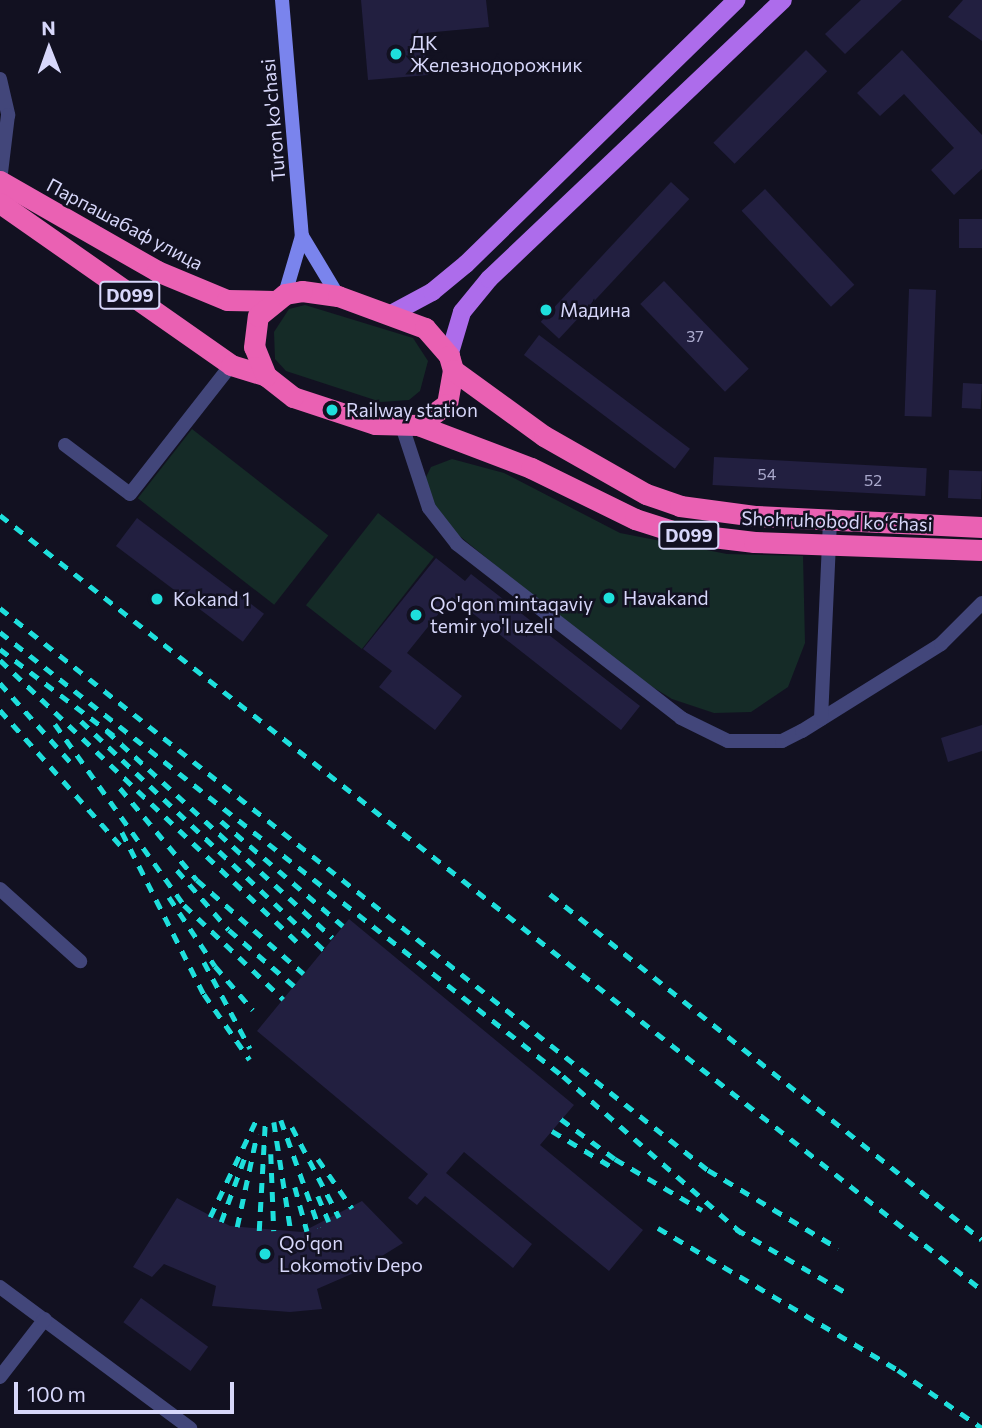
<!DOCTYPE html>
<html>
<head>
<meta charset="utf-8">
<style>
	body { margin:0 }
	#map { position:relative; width:982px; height:1428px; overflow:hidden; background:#121121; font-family:Commissioner,sans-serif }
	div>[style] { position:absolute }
	.green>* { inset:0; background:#152b27; transform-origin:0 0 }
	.building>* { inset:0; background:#221f40; transform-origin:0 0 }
	.street>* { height:14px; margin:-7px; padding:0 7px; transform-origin:7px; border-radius:7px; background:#42467a }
	.secondary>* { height:14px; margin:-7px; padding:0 7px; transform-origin:7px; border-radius:7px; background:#7a84ed }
	.primary>* { height:18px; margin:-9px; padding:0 9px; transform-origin:9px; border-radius:9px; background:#ad6ceb }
	.highway>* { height:21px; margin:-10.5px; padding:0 10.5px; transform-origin:10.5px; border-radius:10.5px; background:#ea61b3 }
	.rail>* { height:4.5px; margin-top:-2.25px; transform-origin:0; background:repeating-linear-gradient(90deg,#1edfdc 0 10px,transparent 0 19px) }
	.dots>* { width:19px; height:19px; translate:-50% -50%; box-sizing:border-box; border:4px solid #121121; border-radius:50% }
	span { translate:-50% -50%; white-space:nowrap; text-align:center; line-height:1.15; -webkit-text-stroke:5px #121121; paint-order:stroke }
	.number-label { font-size:16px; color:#aaa9cc }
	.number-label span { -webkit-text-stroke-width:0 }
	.shield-label span { padding:2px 5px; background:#121121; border:2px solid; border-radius:5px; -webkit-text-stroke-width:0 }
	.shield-label { font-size:18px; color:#d7d7fa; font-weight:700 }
	.poi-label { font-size:19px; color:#d7d7fa }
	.left { translate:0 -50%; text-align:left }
	.street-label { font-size:19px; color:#d7d7fa }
	.north { position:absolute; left:14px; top:14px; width:70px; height:70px; -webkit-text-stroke:5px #121121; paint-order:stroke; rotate:359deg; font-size:19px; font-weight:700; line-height:28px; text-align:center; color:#d7d7fa }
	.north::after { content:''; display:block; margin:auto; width:24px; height:32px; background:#d7d7fa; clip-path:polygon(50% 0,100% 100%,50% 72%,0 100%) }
	.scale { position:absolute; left:14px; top:1382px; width:220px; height:32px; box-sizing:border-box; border:4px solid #d7d7fa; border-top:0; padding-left:9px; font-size:21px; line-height:24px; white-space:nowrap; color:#d7d7fa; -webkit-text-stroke:5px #121121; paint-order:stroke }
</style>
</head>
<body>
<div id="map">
	<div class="green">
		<i style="clip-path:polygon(305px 305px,413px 338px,428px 361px,420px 391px,409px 400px,381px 402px,286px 371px,275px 359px,274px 332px,289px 309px)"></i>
		<i style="left:192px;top:429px;width:173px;height:88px;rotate:38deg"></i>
		<i style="clip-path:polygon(452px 459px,504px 473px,620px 533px,727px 554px,803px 556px,805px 643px,788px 687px,751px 712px,714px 713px,672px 699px,617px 665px,451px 529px,427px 498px,424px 481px,431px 467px)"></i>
		<i style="left:378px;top:513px;width:71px;height:117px;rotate:38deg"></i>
	</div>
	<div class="building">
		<i style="clip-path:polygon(361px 0,486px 0,489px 27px,424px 33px,428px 75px,368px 80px)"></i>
		<i style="clip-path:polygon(861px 0,902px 0,845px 54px,825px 34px)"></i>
		<i style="clip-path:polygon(963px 0,982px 0,982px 41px,948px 17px)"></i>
		<i style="left:806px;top:50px;width:30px;height:131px;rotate:45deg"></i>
		<i style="clip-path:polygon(902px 50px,982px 135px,982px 169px,954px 195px,931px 170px,954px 148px,904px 94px,880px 116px,857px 93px)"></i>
		<i style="left:671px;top:182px;width:25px;height:191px;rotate:43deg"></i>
		<i style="left:765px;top:189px;width:131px;height:32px;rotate:47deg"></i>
		<i style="left:959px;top:219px;width:23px;height:29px"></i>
		<i style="left:664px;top:281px;width:122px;height:33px;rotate:46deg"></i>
		<i style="left:909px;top:289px;width:27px;height:127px;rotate:2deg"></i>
		<i style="left:539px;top:335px;width:189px;height:25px;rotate:37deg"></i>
		<i style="left:963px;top:383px;width:19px;height:25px;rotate:3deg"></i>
		<i style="left:714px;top:457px;width:213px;height:28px;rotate:3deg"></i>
		<i style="left:949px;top:470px;width:33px;height:28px;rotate:2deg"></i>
		<i style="left:137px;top:518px;width:159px;height:35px;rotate:37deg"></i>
		<i style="clip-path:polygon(436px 558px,465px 581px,471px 574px,640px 706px,621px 730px,452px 597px,407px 653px,462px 696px,435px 730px,379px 687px,392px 671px,363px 649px)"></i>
		<i style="clip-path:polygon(982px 725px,982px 751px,948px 762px,941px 738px)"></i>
		<i style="clip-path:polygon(349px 919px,574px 1105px,540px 1145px,643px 1230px,609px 1271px,464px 1152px,446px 1173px,532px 1244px,513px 1268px,425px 1196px,417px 1205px,408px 1198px,428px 1174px,257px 1031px)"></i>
		<i style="clip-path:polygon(177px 1198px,230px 1226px,302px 1232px,362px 1201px,403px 1243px,356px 1272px,317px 1289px,322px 1309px,290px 1312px,212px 1306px,216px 1286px,164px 1264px,152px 1277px,133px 1267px)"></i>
		<i style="left:141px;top:1298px;width:83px;height:30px;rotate:36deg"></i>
	</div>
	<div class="street">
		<i style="left:0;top:79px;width:37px;rotate:77deg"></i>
		<i style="left:8px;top:115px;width:66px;rotate:96.9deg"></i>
		<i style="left:402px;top:426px;width:86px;rotate:71.8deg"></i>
		<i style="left:429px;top:508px;width:46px;rotate:52.1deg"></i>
		<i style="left:457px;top:544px;width:284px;rotate:37.8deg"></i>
		<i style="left:681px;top:718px;width:52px;rotate:26.1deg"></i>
		<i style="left:728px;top:741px;width:54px"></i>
		<i style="left:782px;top:741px;width:22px;rotate:-27deg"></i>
		<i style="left:802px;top:731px;width:164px;rotate:-32deg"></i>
		<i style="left:941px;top:644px;width:58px;rotate:-45deg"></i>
		<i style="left:65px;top:445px;width:81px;rotate:37deg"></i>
		<i style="left:130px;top:494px;width:164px;rotate:-51.9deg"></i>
		<i style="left:821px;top:719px;width:199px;rotate:-87.4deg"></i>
		<i style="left:0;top:889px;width:108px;rotate:42deg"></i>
		<i style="left:0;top:1287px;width:237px;rotate:36.6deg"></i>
		<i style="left:0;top:1377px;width:73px;rotate:-52.2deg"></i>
	</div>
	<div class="secondary">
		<i style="left:282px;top:0;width:237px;rotate:85.2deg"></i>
		<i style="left:302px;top:236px;width:60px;rotate:106.3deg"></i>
		<i style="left:302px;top:236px;width:70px;rotate:59deg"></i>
	</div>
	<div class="primary">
		<i style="left:391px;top:314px;width:47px;rotate:-28.2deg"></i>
		<i style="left:432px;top:292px;width:44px;rotate:-39.5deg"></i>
		<i style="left:466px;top:264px;width:378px;rotate:-44.3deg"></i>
		<i style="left:449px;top:356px;width:46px;rotate:-73.5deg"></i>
		<i style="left:462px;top:312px;width:43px;rotate:-50.7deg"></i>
		<i style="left:489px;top:279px;width:405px;rotate:-43.5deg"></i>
	</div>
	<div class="highway">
		<i style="left:0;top:181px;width:181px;rotate:29.8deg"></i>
		<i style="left:157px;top:271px;width:76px;rotate:22.5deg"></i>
		<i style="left:227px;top:300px;width:47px;rotate:1.2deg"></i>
		<i style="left:0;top:203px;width:282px;rotate:35deg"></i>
		<i style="left:231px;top:365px;width:37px;rotate:17deg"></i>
		<i style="left:302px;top:291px;width:36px;rotate:8deg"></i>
		<i style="left:338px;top:296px;width:93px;rotate:20.2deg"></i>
		<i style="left:425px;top:328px;width:37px;rotate:49deg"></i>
		<i style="left:449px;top:356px;width:15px;rotate:74deg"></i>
		<i style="left:453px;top:370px;width:35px;rotate:100deg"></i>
		<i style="left:447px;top:404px;width:36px;rotate:144deg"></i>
		<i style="left:418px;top:425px;width:43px;rotate:-178.7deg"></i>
		<i style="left:375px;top:424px;width:86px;rotate:-161.8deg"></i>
		<i style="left:293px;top:397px;width:34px;rotate:-142deg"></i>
		<i style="left:266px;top:376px;width:31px;rotate:-112deg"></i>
		<i style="left:254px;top:347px;width:31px;rotate:-83deg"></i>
		<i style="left:258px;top:316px;width:35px;rotate:-39deg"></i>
		<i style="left:285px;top:294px;width:17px;rotate:-10deg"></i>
		<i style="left:453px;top:370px;width:112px;rotate:36deg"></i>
		<i style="left:544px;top:436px;width:117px;rotate:29.6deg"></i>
		<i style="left:646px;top:494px;width:36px;rotate:19deg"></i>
		<i style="left:680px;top:506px;width:77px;rotate:7.5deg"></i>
		<i style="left:756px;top:516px;width:226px;rotate:2.8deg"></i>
		<i style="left:418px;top:425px;width:121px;rotate:20.8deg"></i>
		<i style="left:531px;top:468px;width:116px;rotate:26.1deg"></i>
		<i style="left:635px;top:519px;width:46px;rotate:17.7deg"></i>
		<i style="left:679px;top:533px;width:76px;rotate:6.8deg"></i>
		<i style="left:754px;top:542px;width:228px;rotate:2deg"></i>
	</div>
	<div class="rail">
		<i style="left:0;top:515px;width:1251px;rotate:38.28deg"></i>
		<i style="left:0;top:608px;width:904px;rotate:38.44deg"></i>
		<i style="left:708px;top:1170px;width:152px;rotate:31deg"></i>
		<i style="left:0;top:632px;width:717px;rotate:38.26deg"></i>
		<i style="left:563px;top:1076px;width:238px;rotate:41.3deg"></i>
		<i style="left:0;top:649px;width:143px;rotate:37.3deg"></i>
		<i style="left:0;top:660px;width:414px;rotate:43.5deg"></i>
		<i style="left:0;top:683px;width:111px;rotate:48.3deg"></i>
		<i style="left:0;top:710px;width:186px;rotate:48.3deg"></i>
		<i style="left:81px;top:721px;width:334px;rotate:43.3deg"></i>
		<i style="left:55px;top:724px;width:222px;rotate:54.5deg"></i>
		<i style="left:184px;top:905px;width:137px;rotate:43.5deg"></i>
		<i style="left:107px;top:731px;width:306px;rotate:42.5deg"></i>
		<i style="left:120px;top:788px;width:120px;rotate:50.1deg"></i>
		<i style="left:197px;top:880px;width:142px;rotate:41.3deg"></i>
		<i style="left:221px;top:821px;width:161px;rotate:40.7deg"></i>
		<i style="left:122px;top:832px;width:182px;rotate:63.2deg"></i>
		<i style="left:204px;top:994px;width:80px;rotate:55.1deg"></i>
		<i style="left:177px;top:870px;width:79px;rotate:49.1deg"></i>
		<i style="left:229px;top:930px;width:86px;rotate:40.7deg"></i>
		<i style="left:550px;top:894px;width:553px;rotate:38.69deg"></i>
		<i style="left:169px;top:897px;width:83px;rotate:56.3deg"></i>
		<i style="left:215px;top:966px;width:58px;rotate:49.2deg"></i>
		<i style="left:204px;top:962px;width:98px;rotate:61.9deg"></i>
		<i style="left:561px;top:1119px;width:67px;rotate:36.5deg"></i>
		<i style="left:615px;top:1159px;width:101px;rotate:30.4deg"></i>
		<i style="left:281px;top:1120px;width:114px;rotate:70.4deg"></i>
		<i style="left:274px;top:1122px;width:111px;rotate:81.2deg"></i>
		<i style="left:292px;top:1127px;width:102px;rotate:62.4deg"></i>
		<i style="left:552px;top:1131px;width:70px;rotate:31deg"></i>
		<i style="left:271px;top:1154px;width:77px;rotate:87.8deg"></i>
		<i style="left:318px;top:1159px;width:60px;rotate:55.2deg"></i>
		<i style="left:295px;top:1187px;width:46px;rotate:74.7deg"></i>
		<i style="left:318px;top:1196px;width:28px;rotate:67deg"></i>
		<i style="left:210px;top:1217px;width:107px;rotate:-64.6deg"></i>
		<i style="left:221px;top:1222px;width:67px;rotate:-69.9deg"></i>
		<i style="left:237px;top:1227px;width:95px;rotate:-77.9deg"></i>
		<i style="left:658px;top:1228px;width:279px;rotate:30.6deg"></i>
		<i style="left:898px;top:1370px;width:102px;rotate:34.6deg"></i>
		<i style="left:736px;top:1229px;width:126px;rotate:30deg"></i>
		<i style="left:259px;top:1231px;width:109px;rotate:-86.8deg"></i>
	</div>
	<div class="dots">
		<i style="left:396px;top:54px;background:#1edfdc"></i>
		<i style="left:546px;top:310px;background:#1edfdc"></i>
		<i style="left:332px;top:410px;background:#1edfdc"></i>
		<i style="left:609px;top:598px;background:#1edfdc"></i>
		<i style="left:157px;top:599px;background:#1edfdc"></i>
		<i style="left:416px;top:615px;background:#1edfdc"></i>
		<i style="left:265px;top:1254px;background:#1edfdc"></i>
	</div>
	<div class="number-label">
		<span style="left:695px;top:336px">37</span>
		<span style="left:767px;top:474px">54</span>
		<span style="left:873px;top:480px">52</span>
	</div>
	<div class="shield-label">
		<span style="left:130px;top:295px">D099</span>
		<span style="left:689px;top:535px">D099</span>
	</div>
	<div class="poi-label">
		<span class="left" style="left:410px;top:54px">ДК<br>Железнодорожник</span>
		<span class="left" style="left:560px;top:310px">Мадина</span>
		<span class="left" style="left:346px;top:410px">Railway station</span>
		<span class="left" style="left:623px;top:598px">Havakand</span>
		<span class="left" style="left:173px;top:599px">Kokand 1</span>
		<span class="left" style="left:430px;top:615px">Qo'qon mintaqaviy<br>temir yo'l uzeli</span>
		<span class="left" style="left:279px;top:1254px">Qo'qon<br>Lokomotiv Depo</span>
	</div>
	<div class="street-label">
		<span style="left:273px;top:120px;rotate:-95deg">Turon ko'chasi</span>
		<span style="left:125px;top:224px;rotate:28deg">Парпашабаф улица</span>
		<span style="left:837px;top:521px;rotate:2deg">Shohruhobod koʻchasi</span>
	</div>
	<div class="north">N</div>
	<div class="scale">100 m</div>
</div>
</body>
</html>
